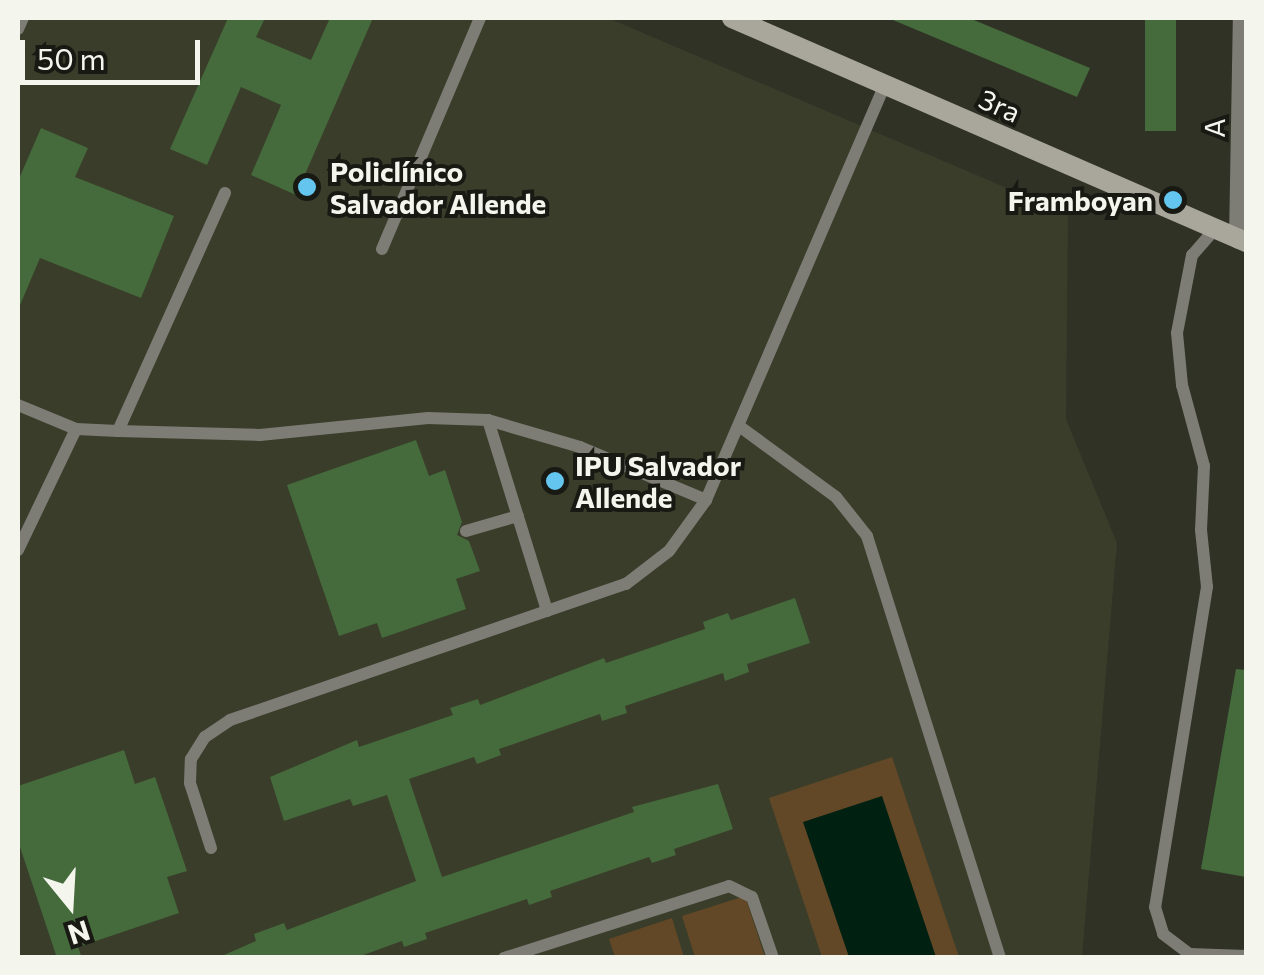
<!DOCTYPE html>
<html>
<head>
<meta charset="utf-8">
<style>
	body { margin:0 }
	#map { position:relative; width:1264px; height:975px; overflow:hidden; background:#2f3225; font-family:Commissioner,sans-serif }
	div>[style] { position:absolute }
	.built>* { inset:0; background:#393d2a }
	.green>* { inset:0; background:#624827 }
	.water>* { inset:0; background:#002012 }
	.building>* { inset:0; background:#456a3b; transform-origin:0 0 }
	.lane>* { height:12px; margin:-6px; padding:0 6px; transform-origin:6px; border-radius:6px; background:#7d7c75 }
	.street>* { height:20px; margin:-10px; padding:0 10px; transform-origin:10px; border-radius:10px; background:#7d7c75 }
	.secondary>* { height:20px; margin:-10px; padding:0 10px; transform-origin:10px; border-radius:10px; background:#a9a69c }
	.dots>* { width:28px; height:28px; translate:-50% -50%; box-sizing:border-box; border:5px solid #181913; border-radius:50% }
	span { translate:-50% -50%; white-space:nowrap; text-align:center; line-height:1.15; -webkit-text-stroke:8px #181913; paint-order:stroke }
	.street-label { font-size:28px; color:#f4f6ee }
	.poi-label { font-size:28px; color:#f4f6ee; font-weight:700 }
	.left { translate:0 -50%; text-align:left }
	.right { translate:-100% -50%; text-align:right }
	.frame { position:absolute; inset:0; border:20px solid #f4f6ee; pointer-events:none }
	.north { position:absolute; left:20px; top:855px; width:100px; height:100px; -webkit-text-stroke:8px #181913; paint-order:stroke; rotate:162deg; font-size:28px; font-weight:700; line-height:40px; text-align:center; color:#f4f6ee }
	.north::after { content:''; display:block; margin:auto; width:35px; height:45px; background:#f4f6ee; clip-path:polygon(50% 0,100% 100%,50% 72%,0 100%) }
	.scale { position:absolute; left:20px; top:40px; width:180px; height:45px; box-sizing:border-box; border:5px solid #f4f6ee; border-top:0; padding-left:12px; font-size:30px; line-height:35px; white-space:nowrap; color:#f4f6ee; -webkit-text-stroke:8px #181913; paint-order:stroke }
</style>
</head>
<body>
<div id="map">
	<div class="built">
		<i style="clip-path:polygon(18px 18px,608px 18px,1068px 214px,1066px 419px,1117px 543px,1082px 957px,18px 957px)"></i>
	</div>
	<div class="green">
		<i style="clip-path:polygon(892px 757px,959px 957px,822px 957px,769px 798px)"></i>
		<i style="clip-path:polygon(745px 896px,765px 957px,695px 957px,682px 916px)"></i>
		<i style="clip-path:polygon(672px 918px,684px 957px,615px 957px,609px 939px)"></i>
	</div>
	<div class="water">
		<i style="clip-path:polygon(882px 796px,936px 957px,849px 957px,803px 822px)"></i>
	</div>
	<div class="building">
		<i style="clip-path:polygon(228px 18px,265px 18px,256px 37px,311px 60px,330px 18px,373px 18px,296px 195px,251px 175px,281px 105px,241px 87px,207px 165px,170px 149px)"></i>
		<i style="clip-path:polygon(888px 18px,969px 18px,1090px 68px,1077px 97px)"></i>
		<i style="left:1145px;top:18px;width:31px;height:113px"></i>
		<i style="clip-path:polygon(41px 128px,88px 148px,75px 177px,174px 216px,141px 298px,40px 258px,18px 310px,18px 181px)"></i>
		<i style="clip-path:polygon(416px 440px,429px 476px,445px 470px,462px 522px,457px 535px,469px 541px,480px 571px,456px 579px,466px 609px,382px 638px,377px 623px,339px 636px,287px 485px)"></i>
		<i style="clip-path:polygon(795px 598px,810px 643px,747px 664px,749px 672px,725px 681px,723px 673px,625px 706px,627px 713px,602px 721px,600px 714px,499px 749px,501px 755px,477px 764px,474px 757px,409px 779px,442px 877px,634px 812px,632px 807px,718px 784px,733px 829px,674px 849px,676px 855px,652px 863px,649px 857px,550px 891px,552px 897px,529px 905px,527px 899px,425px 933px,427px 939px,404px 947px,402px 941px,355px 958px,217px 958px,256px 941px,254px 934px,284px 923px,287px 930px,416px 881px,387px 795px,353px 806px,350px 799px,284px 821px,270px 777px,357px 740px,359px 747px,453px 715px,450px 708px,478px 699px,480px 705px,604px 658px,606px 663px,705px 629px,703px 622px,728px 613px,731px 620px)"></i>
		<i style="clip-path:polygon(1236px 669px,1246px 670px,1246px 877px,1201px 869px)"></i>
		<i style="clip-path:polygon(124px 750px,135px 784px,155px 777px,187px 871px,167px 877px,179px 913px,78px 947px,82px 958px,57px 958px,18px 841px,18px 786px)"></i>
	</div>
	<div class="lane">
		<i style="left:18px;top:29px;width:12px;rotate:-66deg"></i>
		<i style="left:1215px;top:229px;width:35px;rotate:131deg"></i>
		<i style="left:1192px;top:255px;width:79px;rotate:100.9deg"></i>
		<i style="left:1177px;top:333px;width:52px;rotate:84.5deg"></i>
		<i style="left:1182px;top:385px;width:84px;rotate:74.8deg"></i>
		<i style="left:1204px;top:466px;width:64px;rotate:92.7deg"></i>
		<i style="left:1201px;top:530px;width:57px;rotate:84deg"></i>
		<i style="left:1207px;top:587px;width:324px;rotate:99.2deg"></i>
		<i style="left:1155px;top:907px;width:28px;rotate:73deg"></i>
		<i style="left:1163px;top:934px;width:34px;rotate:37deg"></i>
		<i style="left:1190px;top:954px;width:56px;rotate:2deg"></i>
		<i style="left:382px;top:249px;width:251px;rotate:-67deg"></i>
		<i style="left:18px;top:405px;width:63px;rotate:22.5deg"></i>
		<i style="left:76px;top:429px;width:42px;rotate:2.7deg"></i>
		<i style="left:118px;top:431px;width:142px;rotate:1.6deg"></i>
		<i style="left:260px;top:435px;width:169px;rotate:-5.8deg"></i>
		<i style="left:428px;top:418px;width:60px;rotate:1.9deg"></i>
		<i style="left:488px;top:420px;width:96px;rotate:16.4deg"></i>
		<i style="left:580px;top:447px;width:137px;rotate:22.8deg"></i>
		<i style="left:488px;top:420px;width:200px;rotate:72.8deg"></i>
		<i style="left:739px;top:426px;width:120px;rotate:36.2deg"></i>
		<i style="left:836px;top:497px;width:50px;rotate:51.5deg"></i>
		<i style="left:867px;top:536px;width:442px;rotate:72.5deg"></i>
		<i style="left:118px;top:431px;width:261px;rotate:-65.8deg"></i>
		<i style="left:466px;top:531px;width:54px;rotate:-16.1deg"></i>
		<i style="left:18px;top:550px;width:134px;rotate:-64.4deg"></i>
		<i style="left:211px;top:848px;width:68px;rotate:-107.9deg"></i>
		<i style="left:190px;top:783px;width:24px;rotate:-88deg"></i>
		<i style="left:191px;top:759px;width:26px;rotate:-58deg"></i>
		<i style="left:205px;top:737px;width:30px;rotate:-34deg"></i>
		<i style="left:230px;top:720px;width:419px;rotate:-19deg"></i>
		<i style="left:626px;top:584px;width:54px;rotate:-37.5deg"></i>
		<i style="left:669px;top:551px;width:63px;rotate:-54deg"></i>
		<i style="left:706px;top:500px;width:453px;rotate:-66.7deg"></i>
		<i style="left:504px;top:958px;width:236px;rotate:-17.7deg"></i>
		<i style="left:729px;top:886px;width:25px;rotate:26deg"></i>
		<i style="left:752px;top:897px;width:65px;rotate:71deg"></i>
	</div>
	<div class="street">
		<i style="left:1239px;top:239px;width:221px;rotate:-89deg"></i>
	</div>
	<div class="secondary">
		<i style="left:732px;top:18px;width:561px;rotate:23.55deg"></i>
	</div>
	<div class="dots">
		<i style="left:307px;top:187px;background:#64c5ee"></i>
		<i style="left:1173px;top:200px;background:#64c5ee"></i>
		<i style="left:555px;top:481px;background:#64c5ee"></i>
	</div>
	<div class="street-label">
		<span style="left:1000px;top:105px;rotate:24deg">3ra</span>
		<span style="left:1214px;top:128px;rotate:-89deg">A</span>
	</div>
	<div class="poi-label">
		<span class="left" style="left:330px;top:187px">Policlínico<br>Salvador Allende</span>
		<span class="right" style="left:1153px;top:200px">Framboyan</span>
		<span class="left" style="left:575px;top:481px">IPU Salvador<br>Allende</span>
	</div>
	<div class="frame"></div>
	<div class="north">N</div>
	<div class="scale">50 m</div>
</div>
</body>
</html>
